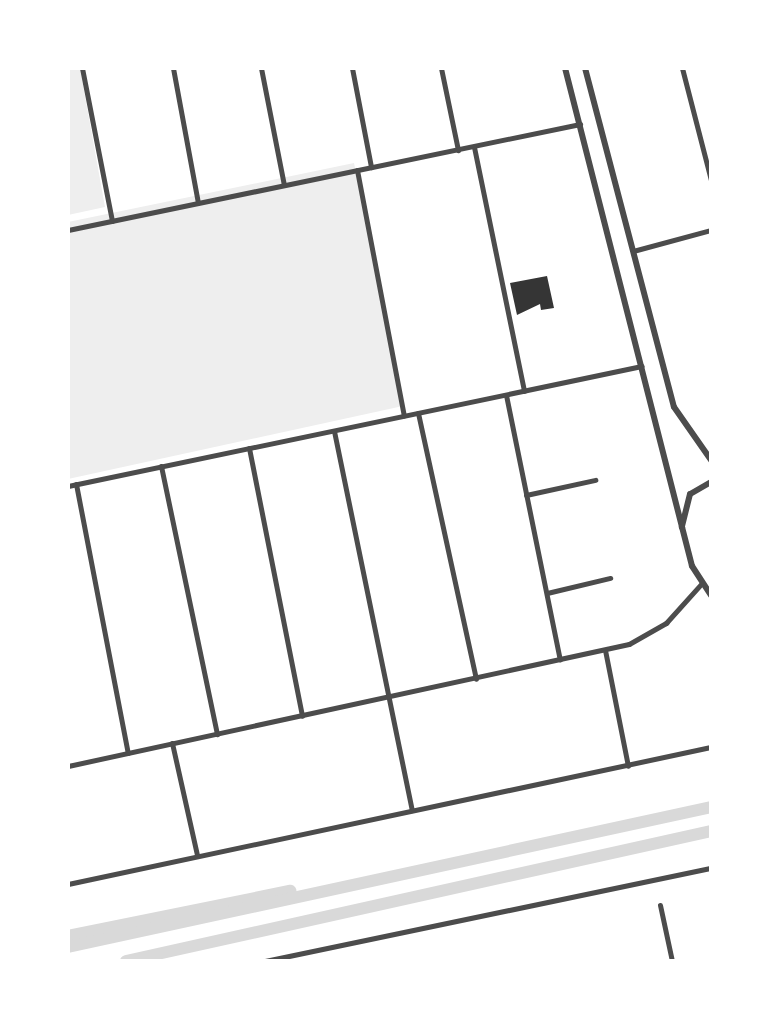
<!DOCTYPE html>
<html>
<head>
<meta charset="utf-8">
<style>
	body { margin:0 }
	#map { position:relative; width:779px; height:1029px; overflow:hidden; background:#fff; font-family:"Work Sans",sans-serif }
	div>[style] { position:absolute }
	.green>* { inset:0; background:#eee }
	.canal>* { height:12px; margin:-6px; padding:0 6px; transform-origin:6px; border-radius:6px; background:#d9d9d9 }
	.building>* { inset:0; background:#353535 }
	.minor>* { height:5px; margin:-2.5px; padding:0 2.5px; transform-origin:2.5px; border-radius:2.5px; background:#4c4c4c }
	.tertiary>* { height:6px; margin:-3px; padding:0 3px; transform-origin:3px; border-radius:3px; background:#4c4c4c }
	span { translate:-50% -50%; white-space:nowrap; text-align:center; line-height:1.15; -webkit-text-stroke:5px #fff; paint-order:stroke }
	.frame { position:absolute; inset:0; border:70px solid #fff; pointer-events:none }
</style>
</head>
<body>
<div id="map">
	<div class="green">
		<i style="clip-path:polygon(68px 68px,80px 68px,105px 207px,68px 215px)"></i>
		<i style="clip-path:polygon(354px 163px,403px 406px,68px 479px,68px 222px)"></i>
	</div>
	<div class="canal">
		<i style="left:68px;top:936px;width:227px;rotate:-11.5deg"></i>
		<i style="left:68px;top:947px;width:658px;rotate:-12.28deg"></i>
		<i style="left:126px;top:961px;width:599px;rotate:-12.53deg"></i>
	</div>
	<div class="building">
		<i style="clip-path:polygon(547px 276px,554px 308px,541px 310px,540px 304px,517px 315px,510px 283px)"></i>
	</div>
	<div class="minor">
		<i style="left:82px;top:68px;width:156px;rotate:78.9deg"></i>
		<i style="left:173px;top:68px;width:137px;rotate:79.5deg"></i>
		<i style="left:261px;top:68px;width:119px;rotate:78.9deg"></i>
		<i style="left:352px;top:68px;width:101px;rotate:79.1deg"></i>
		<i style="left:441px;top:68px;width:84px;rotate:78.3deg"></i>
		<i style="left:682px;top:68px;width:116px;rotate:75.5deg"></i>
		<i style="left:474px;top:147px;width:249px;rotate:78.4deg"></i>
		<i style="left:357px;top:170px;width:250px;rotate:79.2deg"></i>
		<i style="left:68px;top:230px;width:523px;rotate:-11.7deg"></i>
		<i style="left:633px;top:251px;width:81px;rotate:-15.1deg"></i>
		<i style="left:506px;top:395px;width:270px;rotate:78.5deg"></i>
		<i style="left:418px;top:413px;width:272px;rotate:77.7deg"></i>
		<i style="left:334px;top:431px;width:387px;rotate:78.4deg"></i>
		<i style="left:249px;top:448px;width:273px;rotate:78.8deg"></i>
		<i style="left:161px;top:466px;width:274px;rotate:78.2deg"></i>
		<i style="left:76px;top:484px;width:274px;rotate:79.1deg"></i>
		<i style="left:68px;top:486px;width:586px;rotate:-11.81deg"></i>
		<i style="left:526px;top:495px;width:71px;rotate:-12.3deg"></i>
		<i style="left:547px;top:593px;width:65px;rotate:-13.4deg"></i>
		<i style="left:605px;top:650px;width:118px;rotate:78.8deg"></i>
		<i style="left:172px;top:743px;width:115px;rotate:77.4deg"></i>
		<i style="left:68px;top:766px;width:574px;rotate:-12.27deg"></i>
		<i style="left:629px;top:644px;width:43px;rotate:-29.6deg"></i>
		<i style="left:666px;top:623px;width:52px;rotate:-48.1deg"></i>
		<i style="left:68px;top:884px;width:657px;rotate:-12.03deg"></i>
		<i style="left:660px;top:905px;width:57px;rotate:77.9deg"></i>
		<i style="left:265px;top:961px;width:456px;rotate:-11.8deg"></i>
	</div>
	<div class="tertiary">
		<i style="left:565px;top:68px;width:474px;rotate:75.7deg"></i>
		<i style="left:585px;top:68px;width:350px;rotate:75.3deg"></i>
		<i style="left:674px;top:407px;width:65px;rotate:55.1deg"></i>
		<i style="left:711px;top:482px;width:24px;rotate:150deg"></i>
		<i style="left:690px;top:494px;width:34px;rotate:104deg"></i>
		<i style="left:682px;top:527px;width:40px;rotate:75.6deg"></i>
		<i style="left:692px;top:566px;width:35px;rotate:57deg"></i>
	</div>
	<div class="frame"></div>
</div>
</body>
</html>
